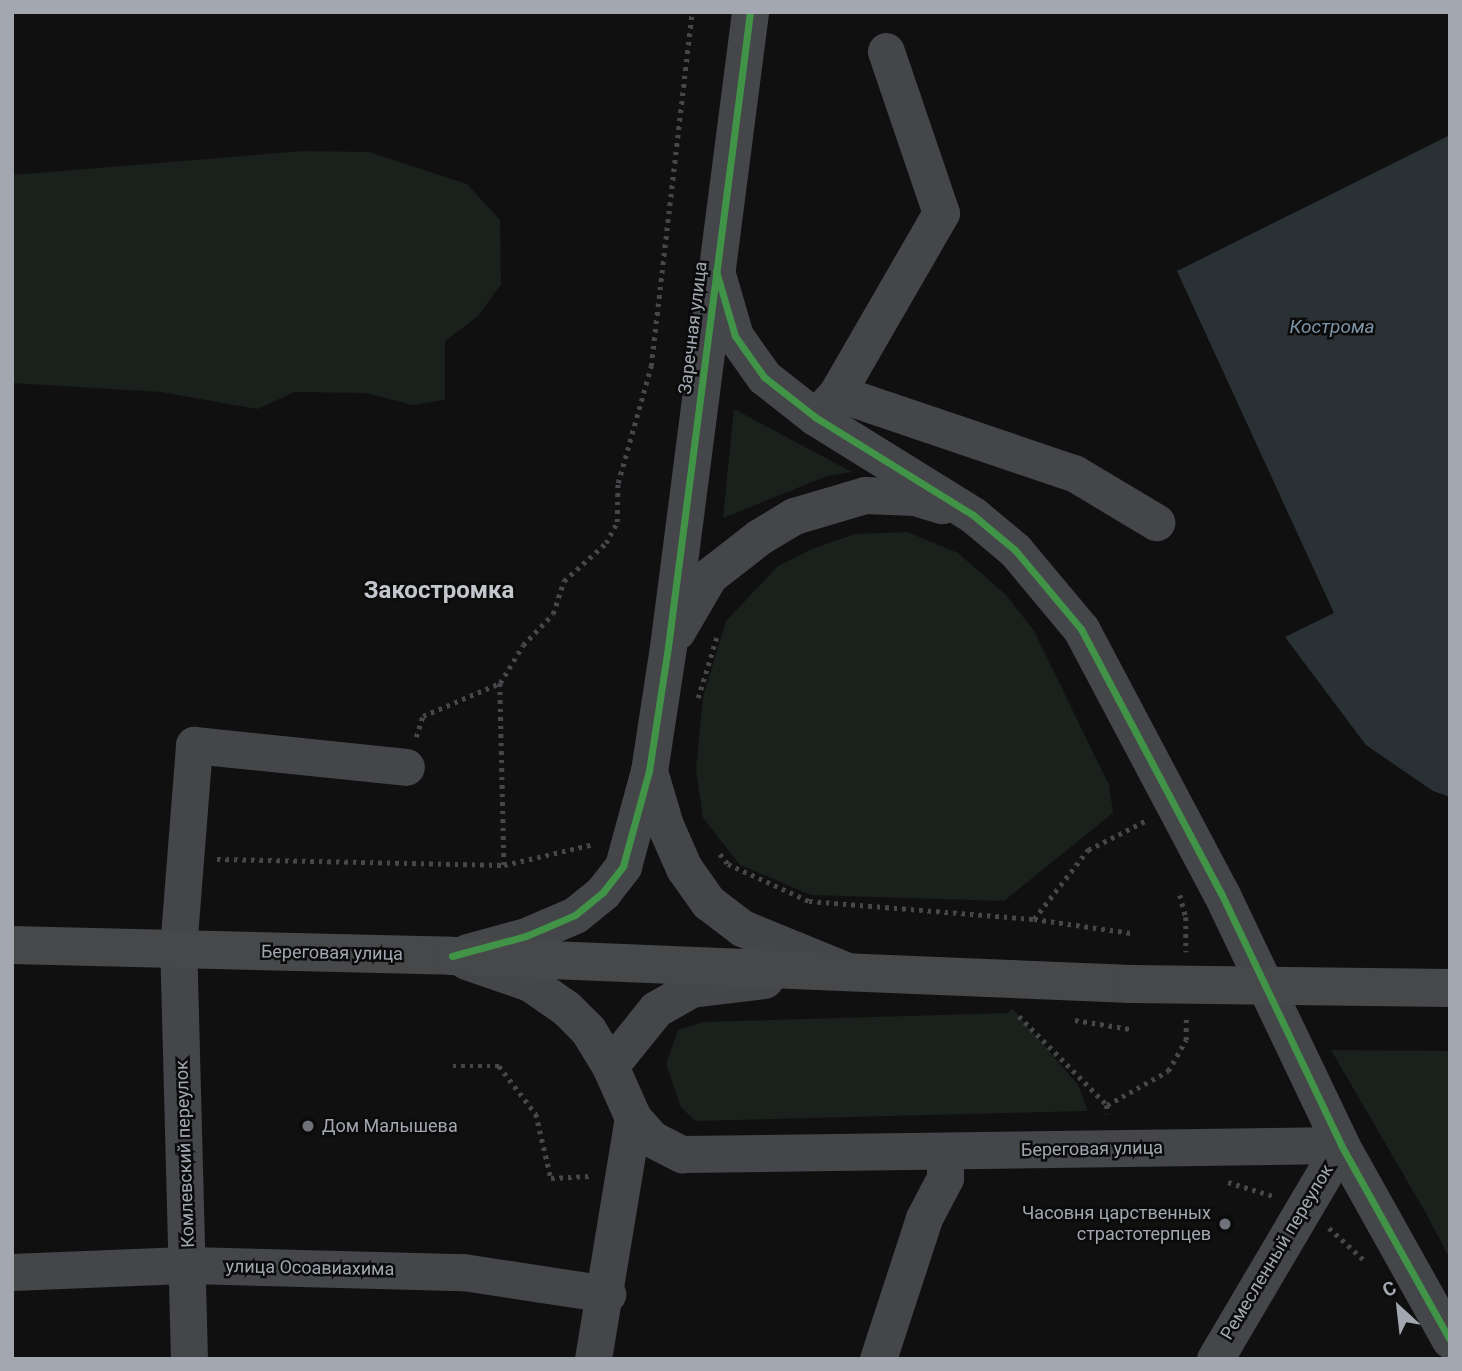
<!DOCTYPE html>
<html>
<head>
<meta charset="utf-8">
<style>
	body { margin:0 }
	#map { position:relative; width:1462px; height:1371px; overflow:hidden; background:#101011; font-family:Roboto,sans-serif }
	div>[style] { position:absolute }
	.green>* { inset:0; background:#1a201b }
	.water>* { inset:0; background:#2a3135 }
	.path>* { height:4.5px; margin-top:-2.25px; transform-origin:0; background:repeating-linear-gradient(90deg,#46474a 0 3.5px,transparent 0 8.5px) }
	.minor>* { height:37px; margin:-18.5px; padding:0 18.5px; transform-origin:18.5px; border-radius:18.5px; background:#444649 }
	.major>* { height:38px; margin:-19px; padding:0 19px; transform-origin:19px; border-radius:19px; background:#47484a }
	.major-bridge>* { height:38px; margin:-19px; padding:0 19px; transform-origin:19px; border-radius:19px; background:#47484a }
	.cycleway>* { height:7px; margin:-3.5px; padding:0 3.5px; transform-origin:3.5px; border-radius:3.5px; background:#419447 }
	.dots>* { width:19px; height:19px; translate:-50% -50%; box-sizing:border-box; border:4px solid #0b0b0c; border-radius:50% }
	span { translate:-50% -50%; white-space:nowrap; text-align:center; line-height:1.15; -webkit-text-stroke:5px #0b0b0c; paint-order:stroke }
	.street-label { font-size:18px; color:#a2a7b0 }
	.poi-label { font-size:18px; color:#a2a7b0 }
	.left { translate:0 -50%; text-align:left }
	.right { translate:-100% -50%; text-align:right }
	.water-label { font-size:19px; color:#7d95a7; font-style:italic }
	.district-label { font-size:24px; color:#c3c6cc; font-weight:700 }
	.frame { position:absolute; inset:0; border:14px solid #a2a7b0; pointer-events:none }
	.north { position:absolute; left:1364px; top:1273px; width:70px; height:70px; -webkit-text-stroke:5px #0b0b0c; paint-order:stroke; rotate:333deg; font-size:19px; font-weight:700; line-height:28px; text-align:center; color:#a2a7b0 }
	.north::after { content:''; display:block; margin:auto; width:24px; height:32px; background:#a2a7b0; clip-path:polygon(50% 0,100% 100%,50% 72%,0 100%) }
</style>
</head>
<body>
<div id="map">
	<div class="green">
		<i style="clip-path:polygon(303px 151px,369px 152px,467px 184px,500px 220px,501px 284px,478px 316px,445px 341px,445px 400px,412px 405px,366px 393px,294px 392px,258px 409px,161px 392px,12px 383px,12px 175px)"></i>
		<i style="clip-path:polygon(734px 409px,852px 472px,827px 476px,723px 518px)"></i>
		<i style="clip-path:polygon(907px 532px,958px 553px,1006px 595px,1034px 631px,1109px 785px,1113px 813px,1004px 901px,811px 895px,740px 865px,703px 818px,696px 770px,703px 697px,726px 621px,778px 566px,812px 549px,855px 534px)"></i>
		<i style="clip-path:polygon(1012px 1008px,1078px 1085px,1088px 1111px,695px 1121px,681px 1107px,666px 1064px,678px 1030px,703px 1022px,1008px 1013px)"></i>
		<i style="clip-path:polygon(1331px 1050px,1450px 1051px,1450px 1259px,1427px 1215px)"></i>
	</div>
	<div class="water">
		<i style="clip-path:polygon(1450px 135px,1450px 797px,1433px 791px,1366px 745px,1285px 637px,1334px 613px,1177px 271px)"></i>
	</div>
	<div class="path">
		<i style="left:500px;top:683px;width:182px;rotate:88.7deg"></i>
		<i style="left:698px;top:698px;width:65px;rotate:-73deg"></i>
		<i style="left:416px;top:737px;width:22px;rotate:-72deg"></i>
		<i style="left:423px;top:716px;width:84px;rotate:-23.2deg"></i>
		<i style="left:500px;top:683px;width:44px;rotate:-58.8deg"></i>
		<i style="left:523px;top:645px;width:43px;rotate:-45.9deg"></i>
		<i style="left:553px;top:614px;width:35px;rotate:-72deg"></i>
		<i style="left:564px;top:581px;width:57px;rotate:-42.1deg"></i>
		<i style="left:606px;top:543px;width:24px;rotate:-62deg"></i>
		<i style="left:617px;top:522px;width:39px;rotate:-89deg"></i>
		<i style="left:618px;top:483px;width:122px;rotate:-74.2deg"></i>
		<i style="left:651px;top:366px;width:356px;rotate:-83.4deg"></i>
		<i style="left:720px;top:854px;width:13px;rotate:51deg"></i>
		<i style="left:728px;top:864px;width:89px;rotate:24.6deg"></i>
		<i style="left:809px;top:901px;width:226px;rotate:4.6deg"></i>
		<i style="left:1034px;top:919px;width:98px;rotate:8.2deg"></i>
		<i style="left:217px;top:859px;width:287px;rotate:1.2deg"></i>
		<i style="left:504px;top:865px;width:92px;rotate:-13.1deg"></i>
		<i style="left:1180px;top:895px;width:23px;rotate:75deg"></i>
		<i style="left:1186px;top:917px;width:35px;rotate:90deg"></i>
		<i style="left:1034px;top:919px;width:88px;rotate:-52deg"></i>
		<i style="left:1088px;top:850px;width:64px;rotate:-27deg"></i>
		<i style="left:1019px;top:1016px;width:125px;rotate:45.3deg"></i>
		<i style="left:1107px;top:1105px;width:9px;rotate:90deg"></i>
		<i style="left:1075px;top:1020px;width:56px;rotate:9.3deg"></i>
		<i style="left:453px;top:1066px;width:46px"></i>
		<i style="left:499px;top:1066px;width:61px;rotate:52.4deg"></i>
		<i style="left:536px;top:1114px;width:66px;rotate:76.8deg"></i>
		<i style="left:551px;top:1178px;width:40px;rotate:-2.9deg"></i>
		<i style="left:1107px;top:1105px;width:70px;rotate:-29.1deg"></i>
		<i style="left:1168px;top:1071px;width:36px;rotate:-60deg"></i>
		<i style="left:1186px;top:1040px;width:23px;rotate:-90deg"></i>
		<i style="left:1228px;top:1182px;width:47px;rotate:17.3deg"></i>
		<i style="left:1329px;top:1228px;width:47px;rotate:42.4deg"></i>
	</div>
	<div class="minor">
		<i style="left:716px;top:271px;width:68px;rotate:73.7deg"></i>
		<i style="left:735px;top:336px;width:50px;rotate:54.7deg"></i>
		<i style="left:764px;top:377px;width:65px;rotate:38.1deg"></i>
		<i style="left:815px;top:417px;width:186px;rotate:31.8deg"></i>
		<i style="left:973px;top:515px;width:55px;rotate:39.8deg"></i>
		<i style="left:1015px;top:550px;width:103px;rotate:50.1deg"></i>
		<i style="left:1081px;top:629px;width:299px;rotate:62.1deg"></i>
		<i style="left:1221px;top:893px;width:279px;rotate:64.5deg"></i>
		<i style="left:1341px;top:1145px;width:223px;rotate:60.8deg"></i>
		<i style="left:837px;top:393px;width:250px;rotate:18.7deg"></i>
		<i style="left:1074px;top:473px;width:96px;rotate:30.9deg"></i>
		<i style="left:815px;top:417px;width:33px;rotate:-47deg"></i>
		<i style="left:837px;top:393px;width:208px;rotate:-60deg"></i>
		<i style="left:941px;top:213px;width:171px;rotate:-108.8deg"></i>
		<i style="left:677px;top:631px;width:64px;rotate:-59.8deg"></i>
		<i style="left:709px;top:576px;width:63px;rotate:-38deg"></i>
		<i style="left:759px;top:537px;width:41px;rotate:-31deg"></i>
		<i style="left:794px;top:516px;width:74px;rotate:-16.5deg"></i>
		<i style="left:865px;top:495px;width:50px;rotate:2.3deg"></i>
		<i style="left:915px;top:497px;width:28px;rotate:17deg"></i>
		<i style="left:649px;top:771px;width:56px;rotate:73.5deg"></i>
		<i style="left:665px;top:825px;width:47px;rotate:66.2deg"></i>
		<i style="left:684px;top:868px;width:42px;rotate:54.8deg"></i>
		<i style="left:708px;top:902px;width:43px;rotate:37.4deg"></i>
		<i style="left:742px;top:928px;width:111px;rotate:22.2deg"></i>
		<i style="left:467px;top:952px;width:61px;rotate:-15.2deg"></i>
		<i style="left:526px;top:936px;width:53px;rotate:-23.2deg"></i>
		<i style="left:575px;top:915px;width:36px;rotate:-39deg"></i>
		<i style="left:603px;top:892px;width:33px;rotate:-52deg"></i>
		<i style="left:623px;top:866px;width:98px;rotate:-74.7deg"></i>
		<i style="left:649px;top:771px;width:125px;rotate:-81.3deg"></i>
		<i style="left:668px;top:647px;width:640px;rotate:-82.64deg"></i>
		<i style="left:466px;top:961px;width:68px;rotate:19deg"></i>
		<i style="left:530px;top:983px;width:44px;rotate:34.8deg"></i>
		<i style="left:566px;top:1008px;width:31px;rotate:45deg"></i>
		<i style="left:588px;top:1030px;width:42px;rotate:58.6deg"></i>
		<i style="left:610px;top:1066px;width:57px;rotate:66.1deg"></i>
		<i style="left:633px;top:1118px;width:28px;rotate:48deg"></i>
		<i style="left:652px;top:1139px;width:34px;rotate:27deg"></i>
		<i style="left:682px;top:1154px;width:659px;rotate:-0.78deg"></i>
		<i style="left:610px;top:1066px;width:73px;rotate:-51.1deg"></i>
		<i style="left:656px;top:1009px;width:40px;rotate:-29.7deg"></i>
		<i style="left:691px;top:989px;width:74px;rotate:-7deg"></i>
		<i style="left:12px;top:1272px;width:178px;rotate:-2.3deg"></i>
		<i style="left:190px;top:1265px;width:273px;rotate:1.5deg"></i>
		<i style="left:463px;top:1272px;width:146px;rotate:8.7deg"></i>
		<i style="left:189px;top:1359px;width:410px;rotate:-91.5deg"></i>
		<i style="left:178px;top:949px;width:205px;rotate:-85.5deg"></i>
		<i style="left:194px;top:745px;width:213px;rotate:5.9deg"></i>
		<i style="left:593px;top:1359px;width:244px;rotate:-80.6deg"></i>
		<i style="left:878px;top:1359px;width:148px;rotate:-71.9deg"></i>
		<i style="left:924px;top:1218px;width:45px;rotate:-62.3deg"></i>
		<i style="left:945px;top:1178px;width:25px;rotate:-90deg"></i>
		<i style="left:1215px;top:1359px;width:248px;rotate:-59.5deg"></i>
	</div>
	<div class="major">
		<i style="left:12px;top:945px;width:440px;rotate:1.4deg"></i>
		<i style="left:452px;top:956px;width:680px;rotate:2.36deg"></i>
	</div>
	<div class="major-bridge">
		<i style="left:1131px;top:984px;width:319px;rotate:0.7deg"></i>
	</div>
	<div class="cycleway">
		<i style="left:716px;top:271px;width:68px;rotate:73.7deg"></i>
		<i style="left:735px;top:336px;width:50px;rotate:54.7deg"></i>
		<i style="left:764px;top:377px;width:65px;rotate:38.1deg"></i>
		<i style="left:815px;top:417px;width:186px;rotate:31.8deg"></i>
		<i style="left:973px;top:515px;width:55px;rotate:39.8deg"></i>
		<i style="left:1015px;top:550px;width:103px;rotate:50.1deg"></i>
		<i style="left:1081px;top:629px;width:299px;rotate:62.1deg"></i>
		<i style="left:1221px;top:893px;width:279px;rotate:64.5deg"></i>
		<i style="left:1341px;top:1145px;width:223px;rotate:60.8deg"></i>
		<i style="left:452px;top:956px;width:77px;rotate:-15.1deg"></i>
		<i style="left:526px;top:936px;width:53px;rotate:-23.2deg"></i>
		<i style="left:575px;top:915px;width:36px;rotate:-39deg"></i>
		<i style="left:603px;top:892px;width:33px;rotate:-52deg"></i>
		<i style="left:623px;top:866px;width:98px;rotate:-74.7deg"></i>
		<i style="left:649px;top:771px;width:125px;rotate:-81.3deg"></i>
		<i style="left:668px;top:647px;width:640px;rotate:-82.64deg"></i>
	</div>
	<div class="dots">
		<i style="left:308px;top:1126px;background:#6f7278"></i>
		<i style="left:1225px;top:1224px;background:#6f7278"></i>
	</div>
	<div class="street-label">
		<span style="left:693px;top:328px;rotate:-83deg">Заречная улица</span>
		<span style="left:332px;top:953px;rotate:1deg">Береговая улица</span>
		<span style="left:1092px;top:1149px;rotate:-1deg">Береговая улица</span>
		<span style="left:185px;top:1154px;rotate:-92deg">Комлевский переулок</span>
		<span style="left:1277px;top:1252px;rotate:-59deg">Ремесленный переулок</span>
		<span style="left:310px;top:1268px;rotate:1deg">улица Осоавиахима</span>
	</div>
	<div class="poi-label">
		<span class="left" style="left:322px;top:1126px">Дом Малышева</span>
		<span class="right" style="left:1211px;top:1224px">Часовня царственных<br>страстотерпцев</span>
	</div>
	<div class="water-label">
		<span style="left:1332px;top:327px">Кострома</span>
	</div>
	<div class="district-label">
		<span style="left:439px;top:591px">Закостромка</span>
	</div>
	<div class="frame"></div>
	<div class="north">С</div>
</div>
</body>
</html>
